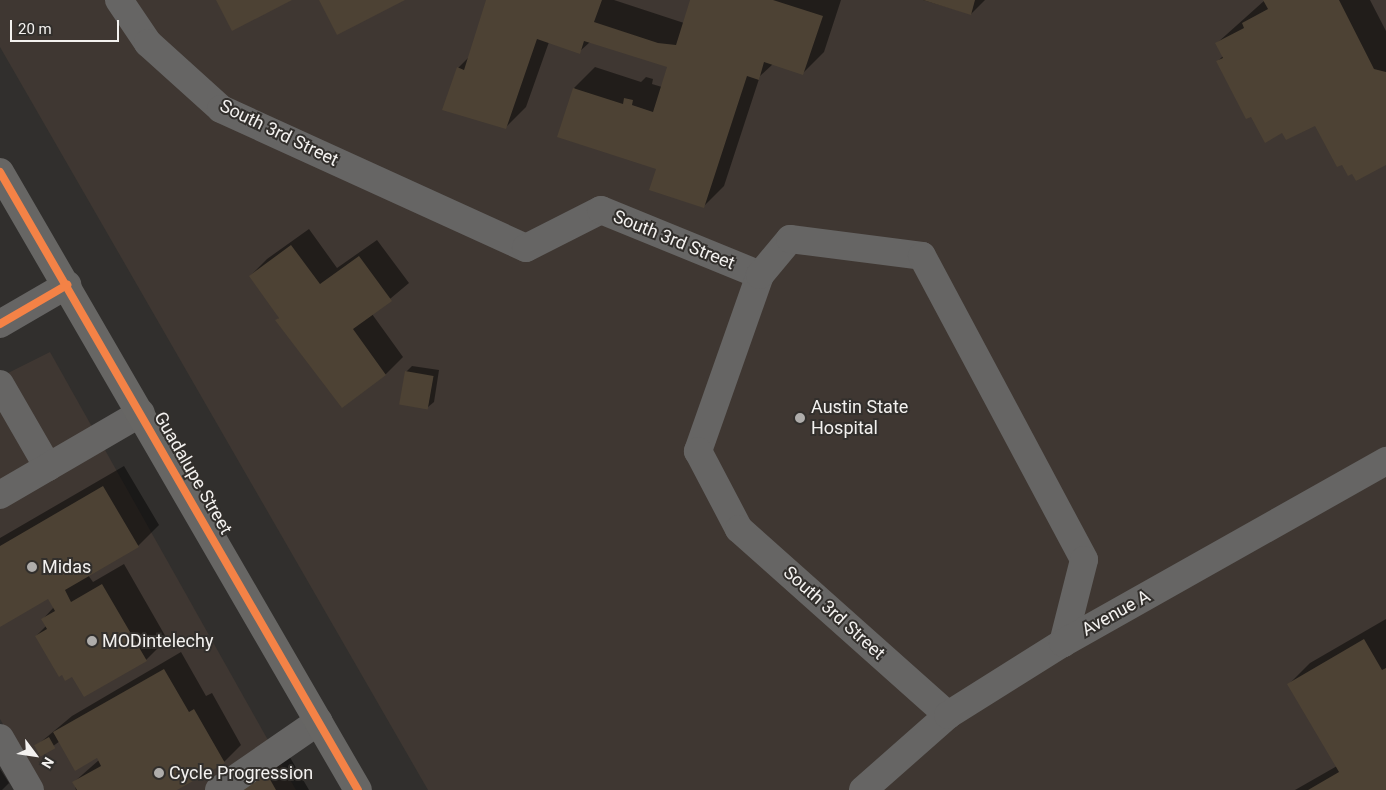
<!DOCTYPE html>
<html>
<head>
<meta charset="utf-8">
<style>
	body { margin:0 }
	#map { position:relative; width:1386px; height:790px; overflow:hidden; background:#312f2d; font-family:Roboto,sans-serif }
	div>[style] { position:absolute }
	.built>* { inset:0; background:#3f3732 }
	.shadow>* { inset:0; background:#0007 }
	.building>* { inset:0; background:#4d4234; transform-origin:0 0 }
	.minor>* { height:28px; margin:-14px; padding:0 14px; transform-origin:14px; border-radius:14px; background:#666564 }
	.major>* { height:28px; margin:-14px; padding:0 14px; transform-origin:14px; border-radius:14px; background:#676664 }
	.cycleway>* { height:8px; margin:-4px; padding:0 4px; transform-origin:4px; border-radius:4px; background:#f48246 }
	.dots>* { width:14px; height:14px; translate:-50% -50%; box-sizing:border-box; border:2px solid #322f2c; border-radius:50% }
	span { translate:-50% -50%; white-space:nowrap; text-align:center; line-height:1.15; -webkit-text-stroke:4px #322f2c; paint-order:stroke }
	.street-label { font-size:18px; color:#f3f1ef }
	.poi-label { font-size:18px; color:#f3f1ef }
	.left { translate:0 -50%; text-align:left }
	.north { position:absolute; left:10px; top:730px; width:50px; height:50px; -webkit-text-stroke:4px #322f2c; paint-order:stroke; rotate:121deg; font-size:14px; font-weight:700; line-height:20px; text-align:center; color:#f3f1ef }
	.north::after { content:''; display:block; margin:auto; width:18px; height:22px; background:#f3f1ef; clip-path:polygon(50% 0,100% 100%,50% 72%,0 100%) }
	.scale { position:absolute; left:10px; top:20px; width:109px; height:22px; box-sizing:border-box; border:2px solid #f3f1ef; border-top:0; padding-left:6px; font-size:15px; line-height:18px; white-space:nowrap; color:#f3f1ef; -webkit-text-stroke:4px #322f2c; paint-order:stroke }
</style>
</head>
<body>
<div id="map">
	<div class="built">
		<i style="clip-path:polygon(0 0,1386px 0,1386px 790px,428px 790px,0 47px)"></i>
		<i style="clip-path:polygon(50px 352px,296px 790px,40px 790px,0 719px,0 377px)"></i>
	</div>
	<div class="shadow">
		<i style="clip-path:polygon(487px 0,614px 0,684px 23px,692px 0,841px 0,824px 52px,803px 73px,773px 64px,760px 76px,724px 186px,703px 207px,574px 88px,595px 67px,641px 82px,646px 77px,653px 79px,652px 84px,662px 87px,669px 66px,590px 42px,579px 52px,549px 42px,526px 107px,505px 128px,458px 68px,469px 57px)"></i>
		<i style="clip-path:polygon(923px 0,985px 0,971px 14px)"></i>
		<i style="clip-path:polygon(1265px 0,1370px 0,1386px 31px,1386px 164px,1315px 124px,1283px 131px,1251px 115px,1217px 62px,1223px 56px,1217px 43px)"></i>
		<i style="clip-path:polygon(309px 229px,337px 268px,377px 240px,409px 283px,372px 314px,403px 357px,386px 374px,342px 406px,277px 320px,280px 317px,250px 276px,267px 259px)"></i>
		<i style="clip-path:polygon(412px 366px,439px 370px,434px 402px,428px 407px,406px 372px)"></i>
		<i style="clip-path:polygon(124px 466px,159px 525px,138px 546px,88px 575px,93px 582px,124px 564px,167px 639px,146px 660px,72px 675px,36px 636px,46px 626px,42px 620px,54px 607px,48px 597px,0 625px,0 538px)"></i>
		<i style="clip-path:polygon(1386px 619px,1386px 790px,1295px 790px,1337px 766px,1289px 684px,1310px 663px)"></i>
		<i style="clip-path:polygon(181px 652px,206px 696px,212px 693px,241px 745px,224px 762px,174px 790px,76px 790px,74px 782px,99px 760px,97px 757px,60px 741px,41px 755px,36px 746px,72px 716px)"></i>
		<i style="clip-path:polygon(288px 754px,309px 790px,230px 790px)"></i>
		<i style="clip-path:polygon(0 769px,9px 783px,2px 790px,0 790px)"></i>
	</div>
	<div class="building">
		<i style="clip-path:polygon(216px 0,292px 0,232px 31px)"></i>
		<i style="clip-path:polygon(319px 0,405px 0,337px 35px)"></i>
		<i style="clip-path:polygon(486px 0,602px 0,594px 22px,658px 43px,676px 45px,690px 0,773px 0,823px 16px,803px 75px,764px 62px,759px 80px,747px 76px,704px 208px,649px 190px,656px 169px,557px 137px,573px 88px,623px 104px,624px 98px,633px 100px,632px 105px,653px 112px,667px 67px,584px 41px,580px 54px,537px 39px,506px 129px,442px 110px,457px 67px,464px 70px)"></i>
		<i style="clip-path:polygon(923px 0,975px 0,971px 15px)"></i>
		<i style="clip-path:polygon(1263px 0,1339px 0,1374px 69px,1386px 72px,1386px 165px,1356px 181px,1352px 174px,1348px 176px,1342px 165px,1337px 167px,1315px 126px,1286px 140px,1282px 133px,1265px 143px,1251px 117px,1246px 119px,1216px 61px,1223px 58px,1215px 43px,1244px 28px,1242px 23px,1268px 9px)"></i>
		<i style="clip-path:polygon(291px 245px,320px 284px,359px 256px,392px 301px,353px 329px,386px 375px,342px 408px,275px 320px,279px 318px,249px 276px)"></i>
		<i style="left:405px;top:371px;width:29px;height:34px;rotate:10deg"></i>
		<i style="clip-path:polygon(103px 486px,139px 547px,65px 590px,71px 602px,102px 584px,147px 661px,84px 697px,72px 677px,65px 681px,62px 675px,59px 677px,35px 636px,47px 629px,41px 619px,55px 611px,48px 599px,0 627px,0 546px)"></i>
		<i style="clip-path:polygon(1364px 639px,1382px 670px,1386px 668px,1386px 790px,1308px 790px,1339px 772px,1287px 684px)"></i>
		<i style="clip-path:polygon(164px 669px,189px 712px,194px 709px,225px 763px,177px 790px,77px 790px,72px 782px,101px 766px,97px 758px,75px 771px,53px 732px)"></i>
		<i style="left:49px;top:737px;width:13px;height:17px;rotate:61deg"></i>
		<i style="clip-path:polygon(267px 774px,276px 790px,239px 790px)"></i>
	</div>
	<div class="minor">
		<i style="left:119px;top:0;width:52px;rotate:56deg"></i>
		<i style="left:148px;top:43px;width:98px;rotate:42.1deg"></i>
		<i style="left:221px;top:109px;width:335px;rotate:24.5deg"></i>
		<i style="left:526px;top:248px;width:84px;rotate:-26.9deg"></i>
		<i style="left:601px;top:210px;width:172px;rotate:22.2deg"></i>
		<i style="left:760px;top:275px;width:187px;rotate:109.4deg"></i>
		<i style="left:698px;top:451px;width:88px;rotate:62.3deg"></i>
		<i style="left:739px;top:529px;width:280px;rotate:41.7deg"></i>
		<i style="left:760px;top:275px;width:47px;rotate:-50.2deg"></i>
		<i style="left:790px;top:239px;width:133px;rotate:7.3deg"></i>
		<i style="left:922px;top:256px;width:344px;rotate:61.9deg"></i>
		<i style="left:1084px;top:560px;width:86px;rotate:104.2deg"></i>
		<i style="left:0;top:324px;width:78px;rotate:-30.2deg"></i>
		<i style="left:0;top:384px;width:96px;rotate:60deg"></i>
		<i style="left:0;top:495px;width:163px;rotate:-30.2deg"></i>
		<i style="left:0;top:738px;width:60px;rotate:60deg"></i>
		<i style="left:219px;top:790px;width:121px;rotate:-34.6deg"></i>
		<i style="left:863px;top:790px;width:113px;rotate:-41.4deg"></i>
		<i style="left:948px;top:715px;width:136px;rotate:-32.1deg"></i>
		<i style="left:1063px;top:643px;width:371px;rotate:-29.4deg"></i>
	</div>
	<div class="major">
		<i style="left:0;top:172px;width:714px;rotate:59.92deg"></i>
	</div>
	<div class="cycleway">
		<i style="left:0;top:172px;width:714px;rotate:59.92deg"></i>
		<i style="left:0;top:324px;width:78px;rotate:-30.2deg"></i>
	</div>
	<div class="dots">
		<i style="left:800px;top:418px;background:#afadab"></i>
		<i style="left:32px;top:567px;background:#afadab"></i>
		<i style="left:92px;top:641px;background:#afadab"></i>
		<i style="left:159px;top:773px;background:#afadab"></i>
	</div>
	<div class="street-label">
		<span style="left:279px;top:133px;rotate:26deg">South 3rd Street</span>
		<span style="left:674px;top:240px;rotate:22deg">South 3rd Street</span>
		<span style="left:193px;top:473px;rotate:60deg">Guadalupe Street</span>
		<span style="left:834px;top:613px;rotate:42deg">South 3rd Street</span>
		<span style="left:1116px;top:613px;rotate:-29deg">Avenue A</span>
	</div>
	<div class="poi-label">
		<span class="left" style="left:811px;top:418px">Austin State<br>Hospital</span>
		<span class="left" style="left:42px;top:567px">Midas</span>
		<span class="left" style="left:102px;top:641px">MODintelechy</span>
		<span class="left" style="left:169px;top:773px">Cycle Progression</span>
	</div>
	<div class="north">N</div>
	<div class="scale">20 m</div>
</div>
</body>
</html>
